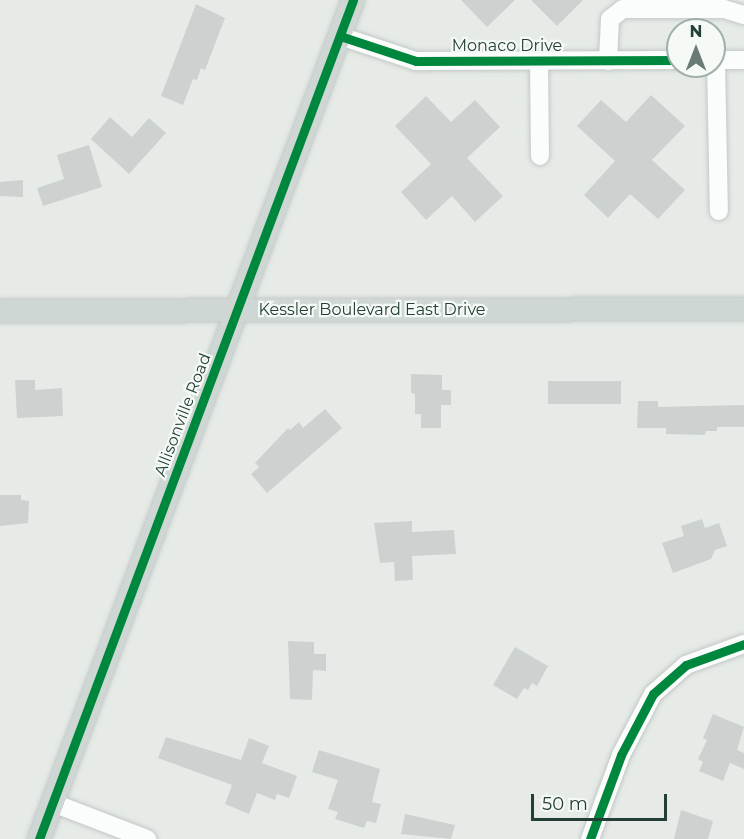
<!DOCTYPE html>
<html>
<head>
<meta charset="utf-8">
<style>
	body { margin:0 }
	#map { position:relative; width:744px; height:839px; overflow:hidden; background:#e6ebe8; font-family:Montserrat,sans-serif }
	div>[style] { position:absolute }
	.building>* { inset:0; background:#cdd2d0; transform-origin:0 0 }
	.roads { filter:drop-shadow(0 0 2px #c3c8c5) drop-shadow(0 0 2px #c3c8c5) }
	.minor>* { height:18px; margin:-9px; padding:0 9px; transform-origin:9px; border-radius:9px; background:#fbfcfc }
	.major>* { height:22px; margin:-11px; padding:0 11px; transform-origin:11px; border-radius:11px; background:#ced7d4 }
	.cycleway>* { height:9px; margin:-4.5px; padding:0 4.5px; transform-origin:4.5px; border-radius:4.5px; background:#00873e }
	span { translate:-50% -50%; white-space:nowrap; text-align:center; line-height:1.15; -webkit-text-stroke:4.5px #f5faf7; paint-order:stroke }
	.street-label { font-size:16px; color:#243f35 }
	.north { position:absolute; left:666px; top:18px; width:60px; height:60px; box-sizing:border-box; background:#f5faf7; border:2px solid #a1afa9; border-radius:50%; rotate:0deg; font-size:16px; font-weight:700; line-height:24px; text-align:center; color:#243f35 }
	.north::after { content:''; display:block; margin:auto; width:21px; height:27px; background:#687b74; clip-path:polygon(50% 0,100% 100%,50% 72%,0 100%) }
	.scale { position:absolute; left:531px; top:794px; width:136px; height:27px; box-sizing:border-box; border:3px solid #243f35; border-top:0; padding-left:8px; font-size:18px; line-height:21px; white-space:nowrap; color:#243f35; -webkit-text-stroke:4px #f5faf7; paint-order:stroke }
</style>
</head>
<body>
<div id="map">
	<div class="building">
		<i style="clip-path:polygon(461px 0,515px 0,487px 27px)"></i>
		<i style="clip-path:polygon(531px 0,583px 0,557px 26px)"></i>
		<i style="clip-path:polygon(196px 4px,225px 18px,205px 70px,201px 68px,197px 80px,193px 79px,183px 105px,161px 96px)"></i>
		<i style="clip-path:polygon(651px 95px,685px 126px,652px 160px,685px 190px,658px 219px,630px 194px,608px 218px,584px 195px,615px 161px,577px 126px,601px 100px,626px 122px)"></i>
		<i style="clip-path:polygon(426px 96px,451px 122px,475px 100px,500px 127px,467px 158px,503px 196px,475px 222px,452px 196px,426px 220px,401px 192px,431px 164px,395px 126px)"></i>
		<i style="clip-path:polygon(110px 117px,132px 137px,149px 118px,166px 133px,129px 174px,91px 139px)"></i>
		<i style="clip-path:polygon(89px 145px,102px 187px,43px 206px,37px 188px,64px 179px,57px 155px)"></i>
		<i style="clip-path:polygon(23px 180px,23px 197px,0 196px,0 182px)"></i>
		<i style="clip-path:polygon(411px 374px,442px 375px,442px 390px,451px 390px,451px 405px,441px 405px,441px 428px,421px 428px,421px 414px,415px 414px,415px 394px,411px 393px)"></i>
		<i style="clip-path:polygon(15px 380px,35px 380px,35px 390px,62px 388px,63px 416px,17px 418px)"></i>
		<i style="left:621px;top:381px;width:23px;height:73px;rotate:90deg"></i>
		<i style="clip-path:polygon(638px 401px,658px 401px,658px 407px,744px 405px,744px 427px,717px 427px,717px 431px,706px 431px,705px 435px,666px 434px,666px 428px,637px 428px)"></i>
		<i style="clip-path:polygon(325px 409px,342px 428px,267px 493px,251px 474px,259px 467px,255px 463px,288px 428px,290px 430px,299px 422px,303px 428px)"></i>
		<i style="clip-path:polygon(0 495px,21px 495px,21px 500px,29px 501px,28px 523px,0 526px)"></i>
		<i style="clip-path:polygon(702px 519px,705px 528px,719px 523px,727px 546px,715px 550px,711px 559px,673px 573px,662px 543px,684px 536px,681px 526px)"></i>
		<i style="clip-path:polygon(412px 521px,412px 532px,454px 530px,456px 554px,412px 556px,413px 580px,395px 581px,394px 562px,380px 563px,374px 523px)"></i>
		<i style="clip-path:polygon(288px 641px,314px 642px,314px 654px,326px 654px,326px 671px,313px 670px,312px 700px,290px 699px)"></i>
		<i style="clip-path:polygon(515px 647px,548px 666px,537px 686px,532px 683px,528px 690px,524px 688px,517px 699px,493px 685px)"></i>
		<i style="clip-path:polygon(713px 714px,744px 727px,737px 750px,744px 753px,744px 769px,730px 763px,723px 781px,699px 771px,703px 762px,698px 759px,707px 740px,703px 738px)"></i>
		<i style="clip-path:polygon(166px 737px,241px 760px,249px 738px,269px 746px,262px 763px,297px 776px,289px 798px,277px 794px,275px 800px,257px 793px,249px 814px,225px 804px,232px 785px,158px 758px)"></i>
		<i style="clip-path:polygon(319px 750px,380px 769px,372px 802px,381px 804px,376px 823px,367px 821px,364px 828px,335px 819px,338px 812px,328px 809px,338px 780px,312px 772px)"></i>
		<i style="clip-path:polygon(681px 810px,713px 821px,708px 839px,674px 839px)"></i>
		<i style="clip-path:polygon(405px 814px,455px 825px,451px 839px,401px 834px)"></i>
	</div>
	<div class="roads">
		<div class="minor">
			<i style="left:340px;top:36px;width:80px;rotate:18.2deg"></i>
			<i style="left:416px;top:61px;width:262px;rotate:-0.2deg"></i>
			<i style="left:714px;top:60px;width:30px"></i>
			<i style="left:716px;top:60px;width:151px;rotate:88.9deg"></i>
			<i style="left:539px;top:61px;width:95px;rotate:89.4deg"></i>
			<i style="left:608px;top:61px;width:42px;rotate:-87.3deg"></i>
			<i style="left:610px;top:19px;width:16px;rotate:-38deg"></i>
			<i style="left:623px;top:9px;width:101px"></i>
			<i style="left:724px;top:9px;width:21px;rotate:17deg"></i>
			<i style="left:53px;top:803px;width:101px;rotate:21deg"></i>
			<i style="left:590px;top:839px;width:90px;rotate:-69.7deg"></i>
			<i style="left:621px;top:755px;width:69px;rotate:-62.3deg"></i>
			<i style="left:653px;top:694px;width:44px;rotate:-41.3deg"></i>
			<i style="left:686px;top:665px;width:62px;rotate:-19.9deg"></i>
		</div>
		<div class="major">
			<i style="left:0;top:311px;width:744px;rotate:-0.15deg"></i>
			<i style="left:39px;top:839px;width:896px;rotate:-69.48deg"></i>
		</div>
	</div>
	<div class="cycleway">
		<i style="left:340px;top:36px;width:80px;rotate:18.2deg"></i>
		<i style="left:416px;top:61px;width:262px;rotate:-0.2deg"></i>
		<i style="left:39px;top:839px;width:896px;rotate:-69.48deg"></i>
		<i style="left:590px;top:839px;width:90px;rotate:-69.7deg"></i>
		<i style="left:621px;top:755px;width:69px;rotate:-62.3deg"></i>
		<i style="left:653px;top:694px;width:44px;rotate:-41.3deg"></i>
		<i style="left:686px;top:665px;width:62px;rotate:-19.9deg"></i>
	</div>
	<div class="street-label">
		<span style="left:507px;top:46px">Monaco Drive</span>
		<span style="left:372px;top:310px">Kessler Boulevard East Drive</span>
		<span style="left:183px;top:415px;rotate:-69deg">Allisonville Road</span>
	</div>
	<div class="north">N</div>
	<div class="scale">50 m</div>
</div>
</body>
</html>
